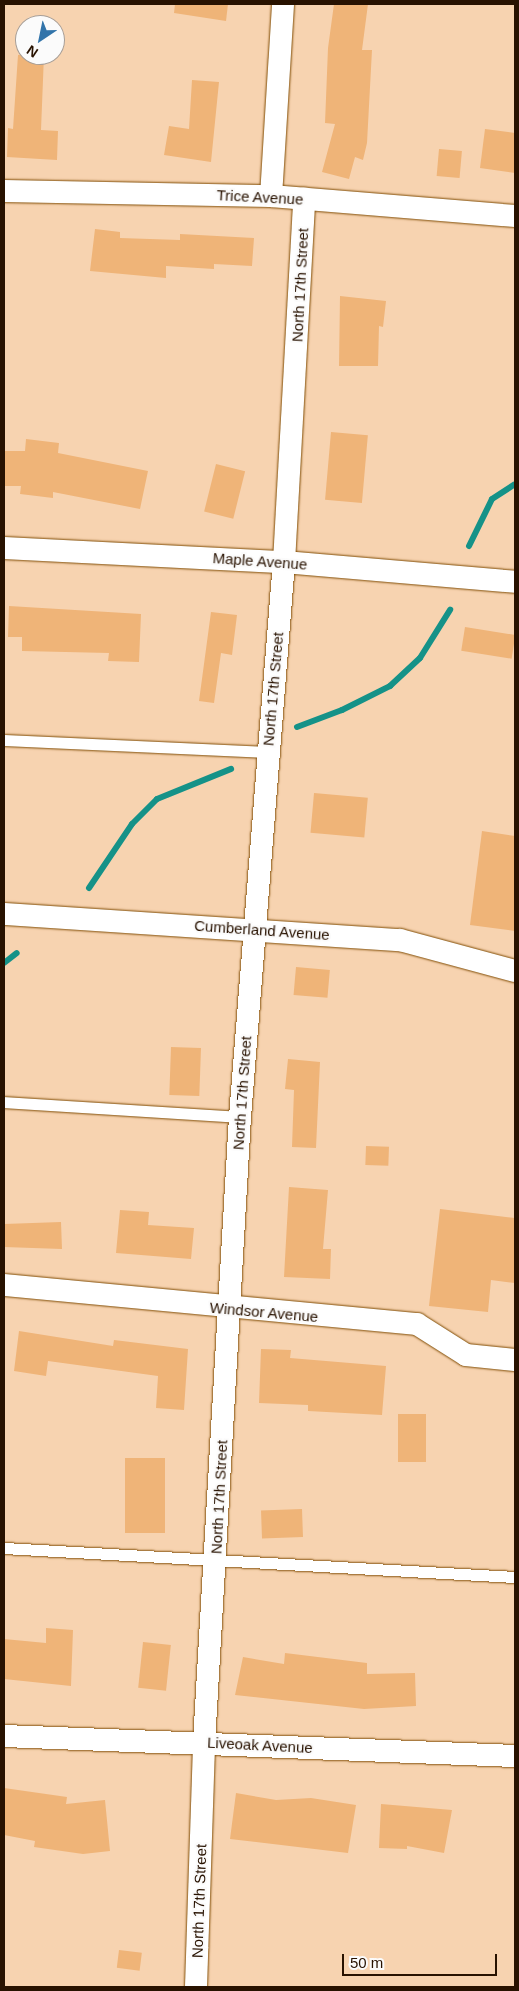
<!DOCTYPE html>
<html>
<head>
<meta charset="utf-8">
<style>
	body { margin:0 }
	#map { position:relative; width:519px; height:1991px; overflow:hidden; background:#f7d3b0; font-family:Helvetica,sans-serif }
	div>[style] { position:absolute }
	.stream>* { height:6px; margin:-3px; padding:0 3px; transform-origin:3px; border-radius:3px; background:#159288 }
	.building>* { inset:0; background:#efb478; transform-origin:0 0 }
	.roads { filter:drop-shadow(0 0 1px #824e06) drop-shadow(0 0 1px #824e06) }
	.lane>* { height:11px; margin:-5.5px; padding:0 5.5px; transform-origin:5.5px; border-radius:5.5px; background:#fff }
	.street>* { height:22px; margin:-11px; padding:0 11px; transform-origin:11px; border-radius:11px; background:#fff }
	span { translate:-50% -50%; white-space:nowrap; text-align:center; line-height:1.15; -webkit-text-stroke:4px #fbfbfb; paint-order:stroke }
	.street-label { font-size:15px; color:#281200 }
	.frame { position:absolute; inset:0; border:5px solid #281200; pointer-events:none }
	.north { position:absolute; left:15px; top:15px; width:50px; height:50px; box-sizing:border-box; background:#fbfbfb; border:1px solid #a79e97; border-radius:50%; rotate:214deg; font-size:14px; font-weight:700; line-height:20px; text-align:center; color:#281200 }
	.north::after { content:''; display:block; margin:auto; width:18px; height:22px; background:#3274aa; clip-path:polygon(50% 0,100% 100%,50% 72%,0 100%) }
	.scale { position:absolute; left:342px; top:1954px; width:155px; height:22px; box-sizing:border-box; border:2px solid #281200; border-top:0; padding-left:6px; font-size:15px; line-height:18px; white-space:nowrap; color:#281200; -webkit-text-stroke:4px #fbfbfb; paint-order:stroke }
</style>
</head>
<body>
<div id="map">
	<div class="stream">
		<i style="left:469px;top:546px;width:52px;rotate:-63.9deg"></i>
		<i style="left:492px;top:499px;width:27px;rotate:-33deg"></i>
		<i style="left:297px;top:727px;width:48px;rotate:-20.7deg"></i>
		<i style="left:342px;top:710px;width:54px;rotate:-26.6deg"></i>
		<i style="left:390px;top:686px;width:41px;rotate:-43deg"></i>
		<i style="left:420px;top:658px;width:57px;rotate:-58deg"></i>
		<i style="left:89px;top:888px;width:77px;rotate:-56.1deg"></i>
		<i style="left:132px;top:824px;width:35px;rotate:-45deg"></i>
		<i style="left:157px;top:799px;width:80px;rotate:-22.1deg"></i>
		<i style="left:4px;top:963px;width:16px;rotate:-38deg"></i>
	</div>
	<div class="building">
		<i style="clip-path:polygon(175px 4px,228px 4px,226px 21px,174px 13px)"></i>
		<i style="clip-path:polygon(334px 4px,368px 4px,362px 50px,372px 50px,367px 143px,363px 160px,355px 157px,349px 179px,322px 172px,335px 124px,325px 123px,328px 48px)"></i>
		<i style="clip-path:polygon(18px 55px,44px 55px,41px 130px,58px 131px,57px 160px,7px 157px,8px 128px,13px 129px)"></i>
		<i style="clip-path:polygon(192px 80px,219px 82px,211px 162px,164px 155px,169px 126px,189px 129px)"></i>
		<i style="clip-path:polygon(485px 129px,515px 133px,515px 173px,480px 168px)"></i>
		<i style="left:439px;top:149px;width:23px;height:27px;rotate:5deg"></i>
		<i style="clip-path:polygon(95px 229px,120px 232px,120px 238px,180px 240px,180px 234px,254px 238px,252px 266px,214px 264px,214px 269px,166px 266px,166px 278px,90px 271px)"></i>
		<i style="clip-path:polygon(340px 296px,386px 301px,383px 327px,379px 326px,378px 366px,339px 366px)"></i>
		<i style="left:331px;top:432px;width:37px;height:68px;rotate:5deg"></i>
		<i style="clip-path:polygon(26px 439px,59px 443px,58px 453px,148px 471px,140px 509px,53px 492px,53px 498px,20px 494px,21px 486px,4px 486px,4px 451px,25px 451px)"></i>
		<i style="left:216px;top:464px;width:30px;height:49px;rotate:14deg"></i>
		<i style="clip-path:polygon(9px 606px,141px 614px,139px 662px,108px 661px,109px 653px,22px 651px,22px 637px,8px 637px)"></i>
		<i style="clip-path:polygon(211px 612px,237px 615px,232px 655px,221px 653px,214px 703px,199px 701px)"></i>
		<i style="left:465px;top:627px;width:51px;height:24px;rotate:9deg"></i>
		<i style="left:314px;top:793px;width:54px;height:40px;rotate:5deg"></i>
		<i style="clip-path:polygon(482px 831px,515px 836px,515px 931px,470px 925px)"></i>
		<i style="left:296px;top:967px;width:34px;height:28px;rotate:5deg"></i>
		<i style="left:171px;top:1047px;width:30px;height:48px;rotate:2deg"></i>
		<i style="clip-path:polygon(288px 1059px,320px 1062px,316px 1148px,292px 1147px,294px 1090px,285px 1089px)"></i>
		<i style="left:366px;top:1146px;width:23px;height:19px;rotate:2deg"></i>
		<i style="clip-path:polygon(289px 1187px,328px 1190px,323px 1249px,331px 1249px,330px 1279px,284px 1277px)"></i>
		<i style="clip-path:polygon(440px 1209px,515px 1218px,515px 1283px,491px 1280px,488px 1312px,429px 1306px)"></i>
		<i style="clip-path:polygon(120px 1210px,149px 1212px,148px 1225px,194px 1228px,191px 1259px,116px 1253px)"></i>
		<i style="clip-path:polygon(61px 1222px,62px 1249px,4px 1247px,4px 1224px)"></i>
		<i style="clip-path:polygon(19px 1331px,113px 1346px,114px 1340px,188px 1349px,184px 1410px,156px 1408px,158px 1376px,48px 1361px,46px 1376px,14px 1371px)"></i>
		<i style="clip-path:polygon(261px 1349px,291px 1350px,290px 1358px,386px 1366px,382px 1415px,308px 1411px,308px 1405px,259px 1403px)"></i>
		<i style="left:398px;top:1414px;width:28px;height:48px"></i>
		<i style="left:125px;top:1458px;width:40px;height:75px"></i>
		<i style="left:302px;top:1509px;width:28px;height:41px;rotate:88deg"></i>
		<i style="clip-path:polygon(46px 1628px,73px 1630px,71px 1686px,4px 1679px,4px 1639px,46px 1643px)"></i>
		<i style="left:143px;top:1642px;width:28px;height:46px;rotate:6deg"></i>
		<i style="clip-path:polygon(285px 1653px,367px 1663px,367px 1674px,415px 1673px,416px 1706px,364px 1709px,235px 1695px,243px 1657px,284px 1664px)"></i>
		<i style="clip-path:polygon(4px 1788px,67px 1797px,66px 1804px,105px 1800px,110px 1851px,83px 1854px,34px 1847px,35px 1841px,4px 1835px)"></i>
		<i style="clip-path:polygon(236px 1793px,276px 1800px,311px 1798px,356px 1805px,348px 1853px,230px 1839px)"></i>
		<i style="clip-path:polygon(381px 1804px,452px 1810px,444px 1853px,407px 1846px,407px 1849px,379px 1848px)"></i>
		<i style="left:119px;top:1950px;width:23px;height:18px;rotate:7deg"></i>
	</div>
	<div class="roads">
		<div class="lane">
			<i style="left:4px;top:740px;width:264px;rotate:2.6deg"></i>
			<i style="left:4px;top:1102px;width:236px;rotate:3.6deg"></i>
			<i style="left:4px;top:1548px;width:512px;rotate:3.25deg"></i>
		</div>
		<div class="street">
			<i style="left:4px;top:191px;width:267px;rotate:1.1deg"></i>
			<i style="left:271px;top:196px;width:245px;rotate:4.7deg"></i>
			<i style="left:271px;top:196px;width:192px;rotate:-86.4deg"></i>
			<i style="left:4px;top:548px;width:280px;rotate:2.9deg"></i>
			<i style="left:284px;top:562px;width:232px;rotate:4.9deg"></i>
			<i style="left:4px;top:914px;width:397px;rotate:3.8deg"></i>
			<i style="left:400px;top:940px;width:119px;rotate:15.1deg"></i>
			<i style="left:4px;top:1285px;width:415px;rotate:5.4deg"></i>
			<i style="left:417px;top:1324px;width:58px;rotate:32.3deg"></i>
			<i style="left:466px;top:1355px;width:49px;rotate:5.8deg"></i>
			<i style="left:4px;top:1736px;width:511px;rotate:2.24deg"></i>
			<i style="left:196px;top:1987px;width:244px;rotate:-88.1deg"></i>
			<i style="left:204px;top:1743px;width:627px;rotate:-86.71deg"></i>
			<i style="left:240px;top:1117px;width:557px;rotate:-85.47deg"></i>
			<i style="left:284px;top:562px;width:364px;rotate:-86.8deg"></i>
		</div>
	</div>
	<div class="street-label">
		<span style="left:260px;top:197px;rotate:3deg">Trice Avenue</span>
		<span style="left:300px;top:285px;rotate:-87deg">North 17th Street</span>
		<span style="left:260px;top:561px;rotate:4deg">Maple Avenue</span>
		<span style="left:273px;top:689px;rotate:-85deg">North 17th Street</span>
		<span style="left:262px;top:930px;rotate:4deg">Cumberland Avenue</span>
		<span style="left:242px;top:1093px;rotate:-86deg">North 17th Street</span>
		<span style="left:264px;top:1312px;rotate:5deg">Windsor Avenue</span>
		<span style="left:219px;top:1497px;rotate:-87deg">North 17th Street</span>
		<span style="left:260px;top:1745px;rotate:3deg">Liveoak Avenue</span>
		<span style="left:199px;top:1901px;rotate:-88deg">North 17th Street</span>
	</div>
	<div class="frame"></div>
	<div class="north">N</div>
	<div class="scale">50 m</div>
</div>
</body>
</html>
